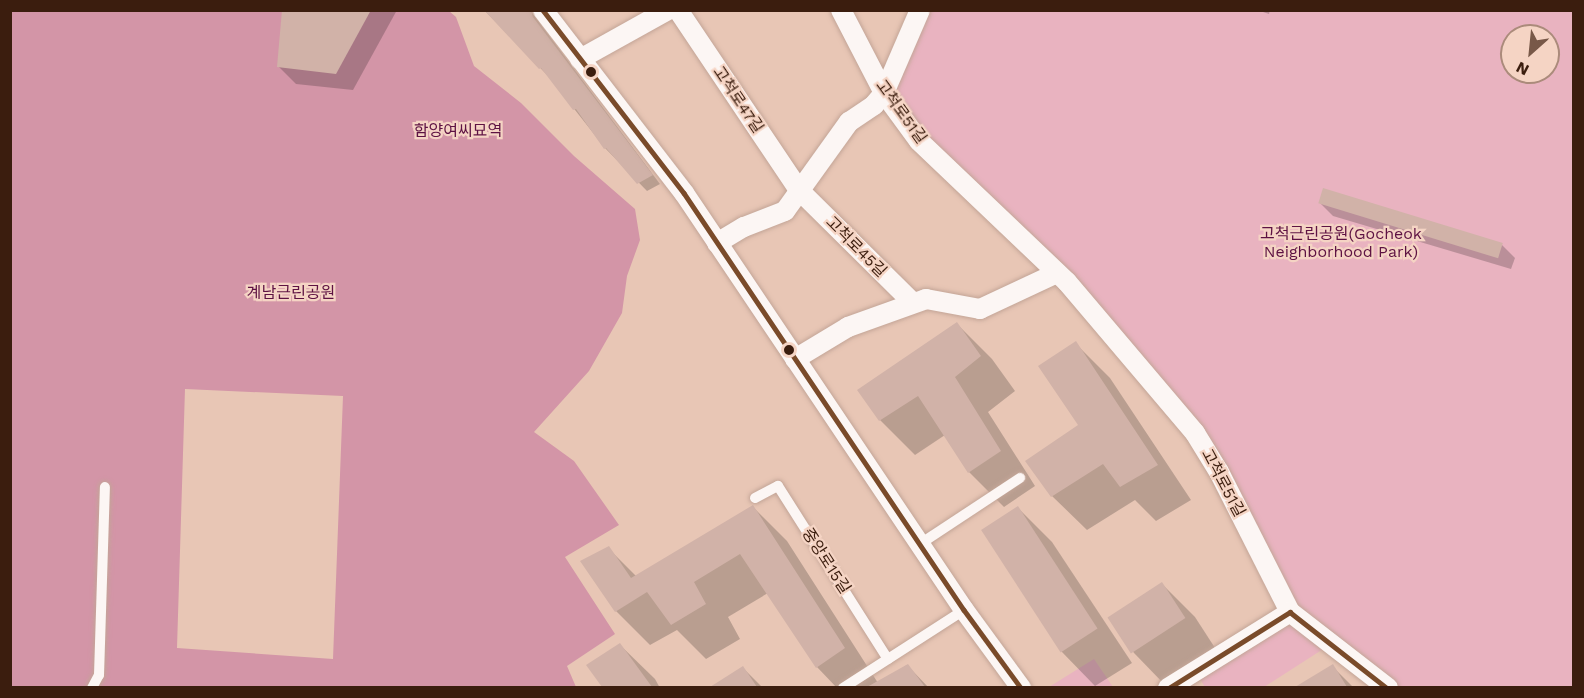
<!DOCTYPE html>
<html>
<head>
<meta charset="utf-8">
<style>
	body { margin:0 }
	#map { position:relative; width:1584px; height:698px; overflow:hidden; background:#e8c6b5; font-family:"Work Sans","Noto Sans KR",sans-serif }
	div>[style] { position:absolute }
	.green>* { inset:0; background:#e9b3c0 }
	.forest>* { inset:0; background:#d395a7 }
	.shadow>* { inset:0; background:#0003 }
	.building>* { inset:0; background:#d1b2a8; transform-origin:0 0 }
	.roads { filter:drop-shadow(0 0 2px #c3a597) drop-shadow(0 0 2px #c3a597) }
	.lane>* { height:10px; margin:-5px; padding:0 5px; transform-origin:5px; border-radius:5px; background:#fcf6f4 }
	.street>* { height:20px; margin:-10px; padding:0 10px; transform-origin:10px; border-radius:10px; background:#fcf6f4 }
	.bus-1>* { height:4.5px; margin:-2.25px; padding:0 2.25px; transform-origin:2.25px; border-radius:2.25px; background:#7a4b2a }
	.dots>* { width:16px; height:16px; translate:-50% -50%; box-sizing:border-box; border:3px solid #f5d4c4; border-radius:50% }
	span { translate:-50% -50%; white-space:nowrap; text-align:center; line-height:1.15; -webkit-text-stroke:4.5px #f5d4c4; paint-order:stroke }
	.street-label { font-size:16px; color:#3b1d0e }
	.park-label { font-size:16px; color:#5e1243 }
	.frame { position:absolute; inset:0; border:12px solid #3b1d0e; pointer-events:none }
	.north { position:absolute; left:1500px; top:24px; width:60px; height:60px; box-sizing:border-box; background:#f5d4c4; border:2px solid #ab8b7b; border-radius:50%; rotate:207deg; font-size:16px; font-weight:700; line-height:24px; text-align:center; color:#3b1d0e }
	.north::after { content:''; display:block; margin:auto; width:21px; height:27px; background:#785848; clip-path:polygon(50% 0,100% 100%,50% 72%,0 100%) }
</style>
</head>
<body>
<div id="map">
	<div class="green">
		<i style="clip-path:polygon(evenodd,920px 11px,1573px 11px,1573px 687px,1388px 687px,1331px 644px,1264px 687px,1205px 687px,1195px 671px,1290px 612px,1195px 433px,884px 93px,920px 11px,1512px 36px,1548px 36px,1548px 72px,1512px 72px,1512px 36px)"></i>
		<i style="clip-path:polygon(1094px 659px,1113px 687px,1049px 687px)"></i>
	</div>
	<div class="forest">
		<i style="clip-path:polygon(evenodd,10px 11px,449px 11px,456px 17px,474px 66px,521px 103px,574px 156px,635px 209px,640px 240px,627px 276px,622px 313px,589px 371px,534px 432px,574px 461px,619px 525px,565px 557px,615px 634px,567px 666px,576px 687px,11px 687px,10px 11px,185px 389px,343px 396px,333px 659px,177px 648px,185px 389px)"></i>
	</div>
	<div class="shadow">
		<i style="clip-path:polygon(283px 10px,397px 10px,353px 90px,296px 84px,279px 67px)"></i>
		<i style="clip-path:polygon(484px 10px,530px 10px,660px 184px,647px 191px,605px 148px,549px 77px)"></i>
		<i style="clip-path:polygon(1257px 10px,1270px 10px,1269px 14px)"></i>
		<i style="clip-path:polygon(1320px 203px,1502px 245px,1515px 258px,1511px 269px,1333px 216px)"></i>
		<i style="clip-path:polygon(957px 324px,992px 359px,1015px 391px,988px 412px,1035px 486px,1004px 507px,969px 472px,945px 435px,915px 455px,880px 420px)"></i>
		<i style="clip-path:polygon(1075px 343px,1110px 378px,1191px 500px,1156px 521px,1135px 500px,1087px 530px,1052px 496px,1080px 426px)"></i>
		<i style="clip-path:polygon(753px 507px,787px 541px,878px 683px,907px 665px,929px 688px,880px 688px,878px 684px,873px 688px,837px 688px,817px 667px,768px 593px,728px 617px,740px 639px,706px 659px,677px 630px,650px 645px,616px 611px,608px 548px,637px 577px)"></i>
		<i style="clip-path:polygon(1018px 508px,1052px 542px,1132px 663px,1095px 686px,1061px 651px)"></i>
		<i style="clip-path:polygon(1162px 584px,1195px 617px,1217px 651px,1166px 686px,1134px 653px,1110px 617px)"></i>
		<i style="clip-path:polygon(620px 645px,655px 679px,660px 688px,604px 688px,589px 666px)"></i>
		<i style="clip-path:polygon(1332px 666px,1354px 688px,1298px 688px)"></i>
		<i style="clip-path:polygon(743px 668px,763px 688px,713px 688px)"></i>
	</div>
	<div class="building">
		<i style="clip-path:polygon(282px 10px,371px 10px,336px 74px,277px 67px)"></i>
		<i style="clip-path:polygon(484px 10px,531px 10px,533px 17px,653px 175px,637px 184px,606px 148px,604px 149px,576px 109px,573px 110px,541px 68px,539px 69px)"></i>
		<i style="left:1323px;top:188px;width:188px;height:16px;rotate:17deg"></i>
		<i style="clip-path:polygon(957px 322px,981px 356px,955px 377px,1001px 451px,968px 473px,918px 396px,879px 421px,857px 390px)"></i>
		<i style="clip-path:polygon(1076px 341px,1158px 465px,1120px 487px,1103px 464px,1051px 497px,1025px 461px,1078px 425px,1038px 366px)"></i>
		<i style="clip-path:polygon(753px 505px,845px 648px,816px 668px,740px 554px,694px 582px,706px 604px,671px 625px,647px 592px,615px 612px,580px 561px,609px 546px,631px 578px)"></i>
		<i style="left:1018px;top:506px;width:146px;height:44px;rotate:57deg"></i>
		<i style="left:1162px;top:582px;width:43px;height:65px;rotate:57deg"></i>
		<i style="clip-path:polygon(620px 643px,652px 687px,602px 687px,586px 665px)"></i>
		<i style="clip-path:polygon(908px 664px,925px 687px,867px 687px)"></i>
		<i style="clip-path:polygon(1333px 664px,1347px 687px,1295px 687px)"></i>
		<i style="clip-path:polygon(743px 666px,757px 687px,710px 687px)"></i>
	</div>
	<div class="roads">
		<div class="lane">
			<i style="left:755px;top:498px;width:26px;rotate:-28deg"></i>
			<i style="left:778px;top:486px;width:205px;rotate:57.6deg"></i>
			<i style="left:920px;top:544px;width:120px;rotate:-33.4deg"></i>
			<i style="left:92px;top:688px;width:15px;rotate:-62deg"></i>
			<i style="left:99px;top:675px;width:188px;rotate:-88.2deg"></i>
			<i style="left:843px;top:688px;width:144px;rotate:-32.8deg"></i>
		</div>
		<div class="street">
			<i style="left:543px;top:10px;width:231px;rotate:52.4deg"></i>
			<i style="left:684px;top:193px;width:502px;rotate:56.12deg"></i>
			<i style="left:964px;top:610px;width:97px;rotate:53.8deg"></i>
			<i style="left:678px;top:10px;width:217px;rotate:56.1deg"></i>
			<i style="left:799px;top:190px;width:161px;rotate:44.7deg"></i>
			<i style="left:841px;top:10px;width:93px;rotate:62.6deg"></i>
			<i style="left:884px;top:93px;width:59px;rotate:53.9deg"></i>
			<i style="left:919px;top:141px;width:204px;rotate:43.6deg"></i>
			<i style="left:1067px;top:282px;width:198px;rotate:49.7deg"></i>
			<i style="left:1195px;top:433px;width:46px;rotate:58.4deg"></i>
			<i style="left:1219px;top:472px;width:157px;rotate:63.1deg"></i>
			<i style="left:1290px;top:612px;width:124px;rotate:37.8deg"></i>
			<i style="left:580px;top:59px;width:101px;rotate:-29.1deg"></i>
			<i style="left:717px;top:243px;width:31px;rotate:-31deg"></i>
			<i style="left:744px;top:227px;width:44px;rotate:-21.3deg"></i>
			<i style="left:785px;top:211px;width:110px;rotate:-54.3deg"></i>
			<i style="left:849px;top:122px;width:30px;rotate:-34deg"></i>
			<i style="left:874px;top:105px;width:16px;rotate:-50deg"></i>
			<i style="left:884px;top:93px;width:90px;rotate:-66.6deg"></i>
			<i style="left:795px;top:359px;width:62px;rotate:-31.1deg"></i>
			<i style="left:848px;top:327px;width:83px;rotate:-19.7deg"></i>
			<i style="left:926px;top:299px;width:55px;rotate:10.5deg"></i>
			<i style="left:980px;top:309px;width:85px;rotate:-25.1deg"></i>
			<i style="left:1168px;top:688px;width:144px;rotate:-31.9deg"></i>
		</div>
	</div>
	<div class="bus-1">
		<i style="left:543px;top:10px;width:231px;rotate:52.4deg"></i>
		<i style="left:684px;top:193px;width:502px;rotate:56.12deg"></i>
		<i style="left:964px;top:610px;width:97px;rotate:53.8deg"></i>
		<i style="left:1169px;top:688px;width:143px;rotate:-32.1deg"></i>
		<i style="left:1290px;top:612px;width:123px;rotate:38.1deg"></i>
	</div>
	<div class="dots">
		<i style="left:591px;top:72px;background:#3b1d0e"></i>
		<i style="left:789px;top:350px;background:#3b1d0e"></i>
	</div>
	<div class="street-label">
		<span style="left:738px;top:100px;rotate:56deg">고척로47길</span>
		<span style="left:901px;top:112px;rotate:54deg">고척로51길</span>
		<span style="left:856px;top:247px;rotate:45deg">고척로45길</span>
		<span style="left:1223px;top:483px;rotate:62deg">고척로51길</span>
		<span style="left:826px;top:561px;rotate:57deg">중앙로15길</span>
	</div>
	<div class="park-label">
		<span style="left:458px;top:131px">함양여씨묘역</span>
		<span style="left:1341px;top:243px">고척근린공원(Gocheok<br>Neighborhood Park)</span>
		<span style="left:291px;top:293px">계남근린공원</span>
	</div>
	<div class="frame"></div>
	<div class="north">N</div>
</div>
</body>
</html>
